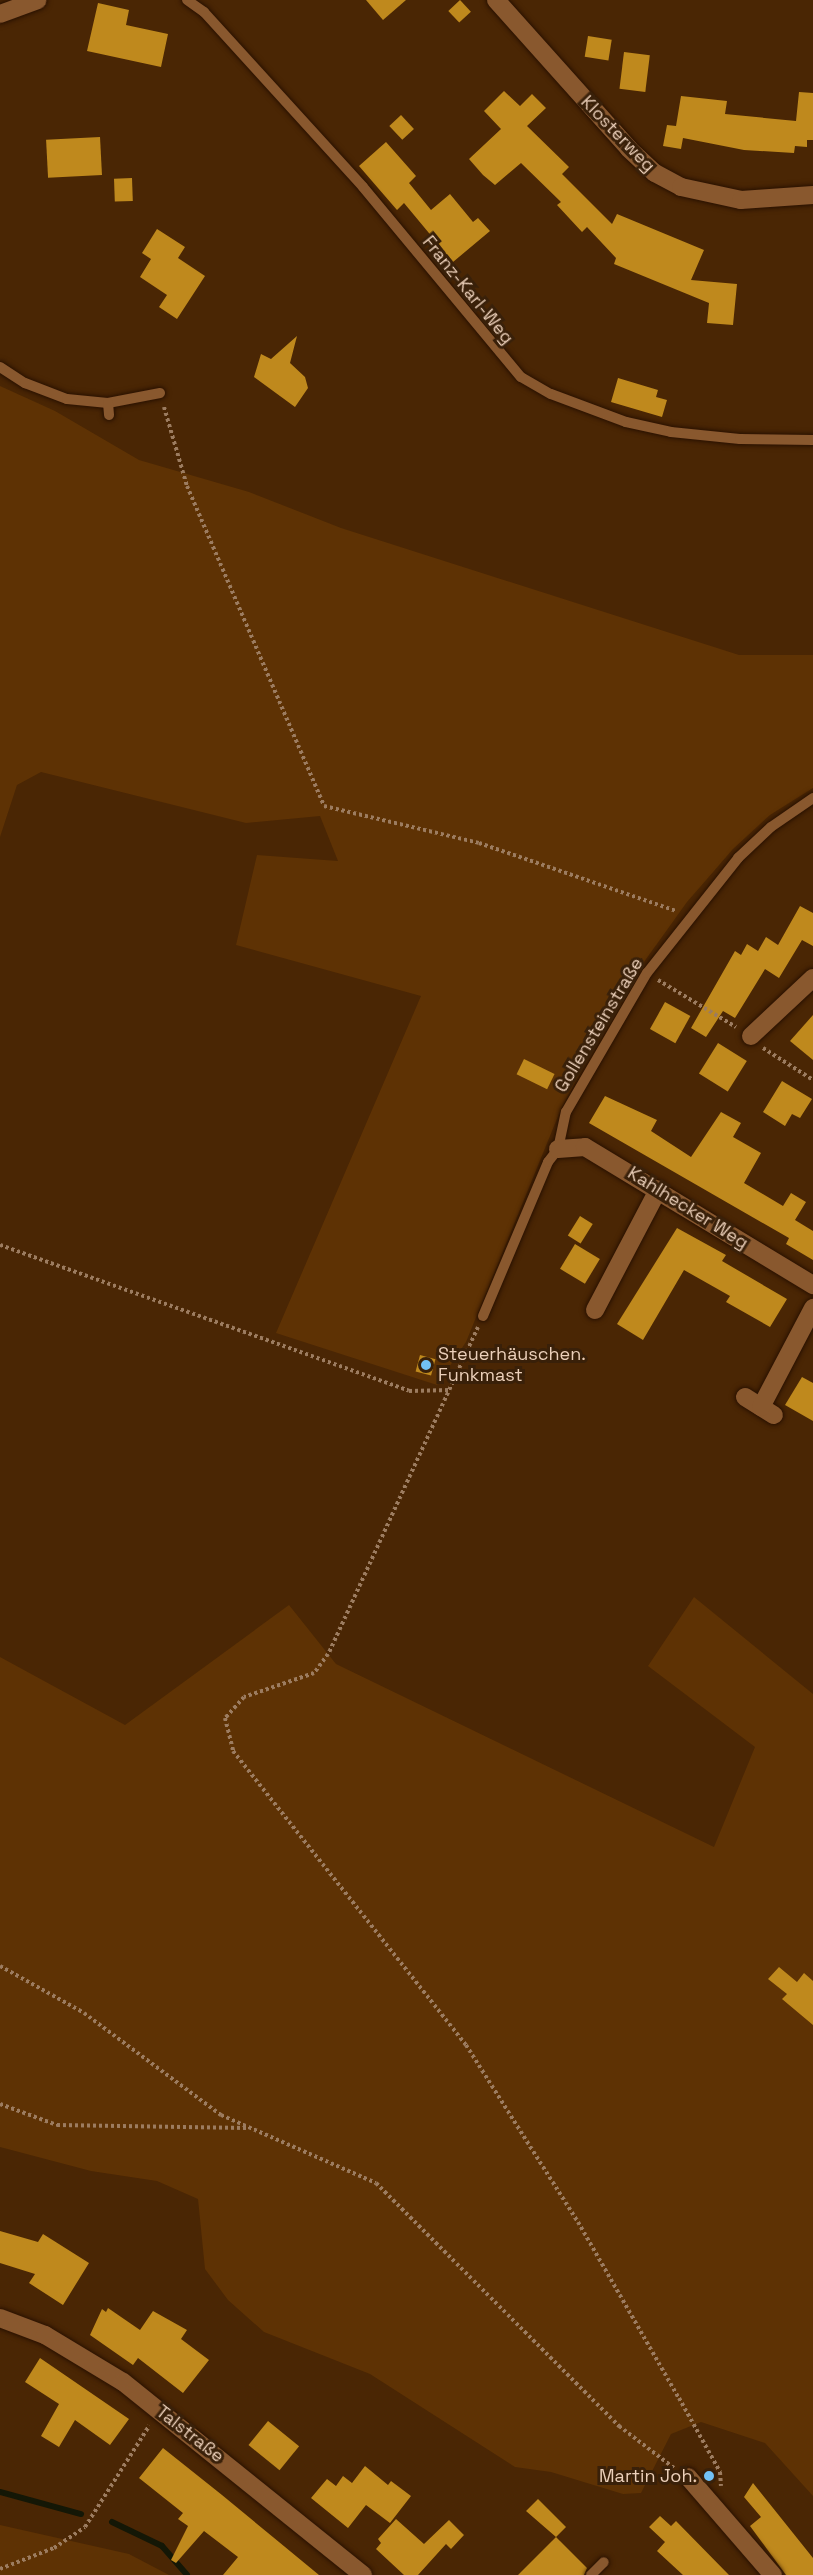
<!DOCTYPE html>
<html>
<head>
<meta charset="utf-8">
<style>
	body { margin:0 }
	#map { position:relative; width:813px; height:2575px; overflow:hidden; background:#4a2604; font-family:"Space Grotesk",sans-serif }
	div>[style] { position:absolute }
	.green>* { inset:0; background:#5e3204 }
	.stream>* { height:6px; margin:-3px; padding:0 3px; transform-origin:3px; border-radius:3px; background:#141706 }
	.building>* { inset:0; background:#bf891d; transform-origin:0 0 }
	.path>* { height:4px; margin-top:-2px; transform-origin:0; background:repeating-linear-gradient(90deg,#9c7c60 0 3px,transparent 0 6px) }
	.roads { filter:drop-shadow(0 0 2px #291100) drop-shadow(0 0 2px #291100) }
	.lane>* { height:10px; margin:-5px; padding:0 5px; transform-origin:5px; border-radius:5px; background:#89582e }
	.street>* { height:18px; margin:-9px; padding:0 9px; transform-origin:9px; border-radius:9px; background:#89582e }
	.dots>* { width:16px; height:16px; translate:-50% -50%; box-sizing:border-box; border:3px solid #392009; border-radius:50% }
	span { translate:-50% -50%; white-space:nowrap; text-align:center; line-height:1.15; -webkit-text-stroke:6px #392009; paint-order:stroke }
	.street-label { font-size:18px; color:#ecd0ba }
	.poi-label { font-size:18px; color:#ecd0ba }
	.left { translate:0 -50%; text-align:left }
	.right { translate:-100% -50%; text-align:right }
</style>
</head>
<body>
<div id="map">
	<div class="green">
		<i style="clip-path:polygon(0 386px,55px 411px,139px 460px,249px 492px,341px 528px,739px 655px,813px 655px,813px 788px,770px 815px,733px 849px,687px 902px,626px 987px,561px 1109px,466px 1342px,437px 1385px,276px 1333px,421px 996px,236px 945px,257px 855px,338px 861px,320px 816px,246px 823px,41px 772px,17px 785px,0 837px)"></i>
		<i style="clip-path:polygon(694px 1597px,813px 1694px,813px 2496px,765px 2443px,701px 2422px,671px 2434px,641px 2493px,623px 2494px,551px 2472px,515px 2467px,370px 2374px,264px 2332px,228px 2300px,205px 2269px,198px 2199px,157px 2181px,91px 2171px,0 2147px,0 1657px,125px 1725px,289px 1605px,336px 1664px,714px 1847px,755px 1747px,648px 1666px)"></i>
		<i style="clip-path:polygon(0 2525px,129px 2554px,169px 2575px,0 2575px)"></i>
	</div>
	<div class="stream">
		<i style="left:0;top:2492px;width:84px;rotate:15.2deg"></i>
		<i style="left:112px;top:2522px;width:55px;rotate:25.6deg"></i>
		<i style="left:162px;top:2546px;width:38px;rotate:49deg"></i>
	</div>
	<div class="building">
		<i style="clip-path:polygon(366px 0,406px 0,383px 20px)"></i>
		<i style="left:460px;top:0;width:16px;height:16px;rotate:47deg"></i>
		<i style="clip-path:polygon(98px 3px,129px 10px,126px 25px,168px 34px,161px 67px,87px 51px)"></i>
		<i style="left:588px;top:36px;width:24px;height:21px;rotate:9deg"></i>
		<i style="left:624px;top:52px;width:26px;height:37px;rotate:7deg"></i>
		<i style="clip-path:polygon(504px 91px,520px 106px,532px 94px,546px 108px,527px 126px,569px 167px,562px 174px,612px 224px,617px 214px,704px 250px,691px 280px,737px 284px,733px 325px,707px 323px,709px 303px,614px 264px,616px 258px,587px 227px,582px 232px,557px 205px,561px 202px,521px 163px,495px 185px,483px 175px,469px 159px,501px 129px,484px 111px)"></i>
		<i style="clip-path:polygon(799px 92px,813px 93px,813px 140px,807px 140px,807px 147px,795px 146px,794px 153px,744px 150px,683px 138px,681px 149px,663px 146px,667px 125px,676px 126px,681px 96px,727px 101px,725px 114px,796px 121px)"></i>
		<i style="left:401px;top:115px;width:19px;height:16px;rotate:47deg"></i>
		<i style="left:100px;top:137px;width:38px;height:54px;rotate:87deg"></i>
		<i style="clip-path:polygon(386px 142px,416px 176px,409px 183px,431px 210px,450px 194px,473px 222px,478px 218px,490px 231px,453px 262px,404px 203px,397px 210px,359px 166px)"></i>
		<i style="left:132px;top:178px;width:23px;height:18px;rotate:88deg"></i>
		<i style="clip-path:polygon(157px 229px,185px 247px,178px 258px,205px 276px,177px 319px,159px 307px,167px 295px,140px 277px,151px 259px,142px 253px)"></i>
		<i style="clip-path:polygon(297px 336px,290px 363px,305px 377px,308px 388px,295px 407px,254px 377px,261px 354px,271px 359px)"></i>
		<i style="clip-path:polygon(618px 378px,658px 390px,656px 397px,667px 400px,662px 417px,611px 402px)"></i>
		<i style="clip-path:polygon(800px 906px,813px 913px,813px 946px,802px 940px,779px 978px,765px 969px,735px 1018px,723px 1011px,706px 1037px,691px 1028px,735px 951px,741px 955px,747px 944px,758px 951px,766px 937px,778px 945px)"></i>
		<i style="left:665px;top:1002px;width:29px;height:31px;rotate:29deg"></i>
		<i style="clip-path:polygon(813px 1015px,813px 1060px,790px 1041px)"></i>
		<i style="left:718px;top:1043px;width:34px;height:36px;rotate:32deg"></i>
		<i style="left:524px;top:1059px;width:34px;height:17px;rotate:26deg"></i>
		<i style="clip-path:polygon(782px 1081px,812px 1099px,800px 1118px,792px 1114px,785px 1126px,763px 1112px)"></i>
		<i style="clip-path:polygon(605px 1096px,657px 1120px,651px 1131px,691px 1157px,721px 1112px,741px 1123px,733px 1137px,761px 1153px,744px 1183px,783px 1206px,791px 1193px,806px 1202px,795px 1220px,813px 1231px,813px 1260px,786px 1244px,789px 1238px,589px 1123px)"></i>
		<i style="left:580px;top:1216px;width:15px;height:23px;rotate:32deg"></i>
		<i style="clip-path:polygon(677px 1228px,726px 1255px,722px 1261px,787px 1299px,770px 1327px,726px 1302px,730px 1296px,684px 1270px,643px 1340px,617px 1324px)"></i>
		<i style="left:575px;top:1244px;width:29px;height:29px;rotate:31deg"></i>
		<i style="left:420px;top:1355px;width:16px;height:17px;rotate:15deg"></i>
		<i style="clip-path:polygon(802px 1377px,813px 1383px,813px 1421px,785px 1405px)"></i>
		<i style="clip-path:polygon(779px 1967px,797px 1982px,804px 1973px,813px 1981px,813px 2025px,782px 1999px,787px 1994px,768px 1979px)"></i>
		<i style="clip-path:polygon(0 2231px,38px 2242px,43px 2234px,89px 2263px,63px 2305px,29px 2283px,35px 2274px,0 2263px)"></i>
		<i style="clip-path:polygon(108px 2308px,140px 2330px,153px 2311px,187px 2330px,181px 2339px,209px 2360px,183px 2393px,138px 2358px,133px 2365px,90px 2335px,102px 2309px,106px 2312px)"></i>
		<i style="clip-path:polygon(40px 2358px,129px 2419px,110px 2445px,75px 2420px,59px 2447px,41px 2436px,59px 2404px,25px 2382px)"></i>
		<i style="left:268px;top:2421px;width:40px;height:31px;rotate:39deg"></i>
		<i style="clip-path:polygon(163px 2448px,222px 2495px,319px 2575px,223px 2575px,238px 2557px,204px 2531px,176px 2563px,171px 2560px,188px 2526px,178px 2519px,183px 2513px,139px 2478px)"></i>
		<i style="clip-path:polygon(365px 2466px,388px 2485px,391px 2481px,411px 2496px,390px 2523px,366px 2505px,348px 2528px,311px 2498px,327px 2479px,336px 2486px,343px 2476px,352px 2483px)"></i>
		<i style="clip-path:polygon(753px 2483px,813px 2558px,813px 2575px,786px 2575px,750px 2526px,761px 2517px,744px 2497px)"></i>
		<i style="clip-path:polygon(538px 2499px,566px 2527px,556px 2537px,587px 2568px,584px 2575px,518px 2575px,556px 2537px,526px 2511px)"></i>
		<i style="clip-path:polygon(660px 2516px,671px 2526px,676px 2521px,729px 2575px,683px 2575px,657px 2551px,665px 2542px,649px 2527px)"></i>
		<i style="clip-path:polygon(396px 2519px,424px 2544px,449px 2520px,464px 2535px,451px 2549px,446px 2544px,418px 2575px,404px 2575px,376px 2549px,381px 2543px,378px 2539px)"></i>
	</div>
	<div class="path">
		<i style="left:164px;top:407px;width:82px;rotate:73.8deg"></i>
		<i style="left:187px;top:486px;width:348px;rotate:66.8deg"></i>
		<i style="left:324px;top:806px;width:159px;rotate:13.4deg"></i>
		<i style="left:479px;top:843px;width:209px;rotate:19deg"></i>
		<i style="left:658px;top:980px;width:91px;rotate:31.1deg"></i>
		<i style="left:763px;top:1048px;width:59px;rotate:32.6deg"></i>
		<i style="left:0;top:1245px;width:434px;rotate:19.6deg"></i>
		<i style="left:409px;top:1391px;width:42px;rotate:-1.4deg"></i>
		<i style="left:478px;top:1327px;width:360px;rotate:114.6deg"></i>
		<i style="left:328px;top:1654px;width:24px;rotate:126deg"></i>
		<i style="left:314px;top:1673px;width:74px;rotate:161.1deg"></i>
		<i style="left:244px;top:1697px;width:28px;rotate:132deg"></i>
		<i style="left:225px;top:1718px;width:34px;rotate:76deg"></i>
		<i style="left:233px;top:1751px;width:375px;rotate:51.6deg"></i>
		<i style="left:466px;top:2045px;width:209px;rotate:57.7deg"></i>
		<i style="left:578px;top:2222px;width:203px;rotate:60.2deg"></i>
		<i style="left:679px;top:2398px;width:85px;rotate:61deg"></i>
		<i style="left:720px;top:2472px;width:14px;rotate:86deg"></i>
		<i style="left:0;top:1966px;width:96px;rotate:29.2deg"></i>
		<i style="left:84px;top:2013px;width:171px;rotate:36.7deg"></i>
		<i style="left:221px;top:2115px;width:169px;rotate:23.7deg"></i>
		<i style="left:376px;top:2183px;width:344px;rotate:45deg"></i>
		<i style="left:619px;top:2426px;width:69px;rotate:37.4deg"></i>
		<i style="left:0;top:2104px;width:61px;rotate:20.2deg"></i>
		<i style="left:57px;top:2125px;width:190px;rotate:0.9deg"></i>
		<i style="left:0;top:2569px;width:58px;rotate:-21.3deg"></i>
		<i style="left:54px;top:2548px;width:37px;rotate:-34deg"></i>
		<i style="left:85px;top:2527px;width:120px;rotate:-57.6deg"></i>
	</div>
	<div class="roads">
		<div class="lane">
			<i style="left:187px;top:0;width:21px;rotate:35deg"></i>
			<i style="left:204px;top:12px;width:236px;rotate:47.7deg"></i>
			<i style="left:363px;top:187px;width:247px;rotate:50.3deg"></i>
			<i style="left:521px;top:377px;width:34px;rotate:30deg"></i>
			<i style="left:551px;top:394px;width:80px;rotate:20.5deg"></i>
			<i style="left:626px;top:422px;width:46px;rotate:12.5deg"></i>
			<i style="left:671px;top:432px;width:69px;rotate:5.8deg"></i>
			<i style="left:740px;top:439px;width:73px;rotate:0.8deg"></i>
			<i style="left:0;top:367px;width:30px;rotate:33deg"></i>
			<i style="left:25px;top:383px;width:45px;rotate:20.9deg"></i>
			<i style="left:67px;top:399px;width:41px;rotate:5.6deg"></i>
			<i style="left:108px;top:403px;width:53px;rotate:-10.9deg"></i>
			<i style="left:108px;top:403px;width:12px;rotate:85deg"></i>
			<i style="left:483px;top:1316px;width:167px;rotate:-67.1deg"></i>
			<i style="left:548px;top:1162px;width:16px;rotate:-52deg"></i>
			<i style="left:558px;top:1149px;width:38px;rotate:-78deg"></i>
			<i style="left:566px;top:1112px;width:161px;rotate:-59.8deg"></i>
			<i style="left:647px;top:973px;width:147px;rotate:-51.6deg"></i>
			<i style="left:738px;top:858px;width:45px;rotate:-43.2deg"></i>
			<i style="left:771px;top:827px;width:51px;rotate:-34.6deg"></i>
			<i style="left:591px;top:2575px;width:18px;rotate:-45deg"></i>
		</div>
		<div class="street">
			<i style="left:496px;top:0;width:200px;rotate:48.2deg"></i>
			<i style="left:629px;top:149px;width:35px;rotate:43deg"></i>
			<i style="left:655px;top:173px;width:30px;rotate:28deg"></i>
			<i style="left:681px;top:187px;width:61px;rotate:12.2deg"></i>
			<i style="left:741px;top:200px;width:72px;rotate:-4deg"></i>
			<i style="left:0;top:14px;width:40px;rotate:-20.2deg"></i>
			<i style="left:751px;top:1036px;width:85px;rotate:-43.1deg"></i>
			<i style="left:558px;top:1149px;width:27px;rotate:-4deg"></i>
			<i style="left:585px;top:1147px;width:267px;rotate:31.2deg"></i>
			<i style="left:595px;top:1310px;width:136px;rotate:-62.3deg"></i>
			<i style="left:745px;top:1397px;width:34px;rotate:32deg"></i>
			<i style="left:761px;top:1407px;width:112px;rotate:-62.3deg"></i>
			<i style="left:0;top:2318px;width:48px;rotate:20.7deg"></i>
			<i style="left:45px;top:2335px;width:91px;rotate:31.1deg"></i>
			<i style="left:123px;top:2382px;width:308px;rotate:38.8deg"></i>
			<i style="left:688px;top:2477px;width:130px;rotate:49.1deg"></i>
		</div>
	</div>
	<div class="dots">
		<i style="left:426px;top:1365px;background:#72c1f5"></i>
		<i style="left:709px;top:2476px;background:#72c1f5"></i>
	</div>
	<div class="street-label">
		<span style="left:618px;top:134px;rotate:46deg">Klosterweg</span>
		<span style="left:468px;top:290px;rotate:51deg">Franz-Karl-Weg</span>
		<span style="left:599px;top:1025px;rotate:-59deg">Gollensteinstraße</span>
		<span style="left:688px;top:1208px;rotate:32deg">Kahlhecker Weg</span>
		<span style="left:190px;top:2434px;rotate:38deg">Talstraße</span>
	</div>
	<div class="poi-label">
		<span class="left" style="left:438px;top:1365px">Steuerhäuschen.<br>Funkmast</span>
		<span class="right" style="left:697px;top:2476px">Martin Joh.</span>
	</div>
</div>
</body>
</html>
